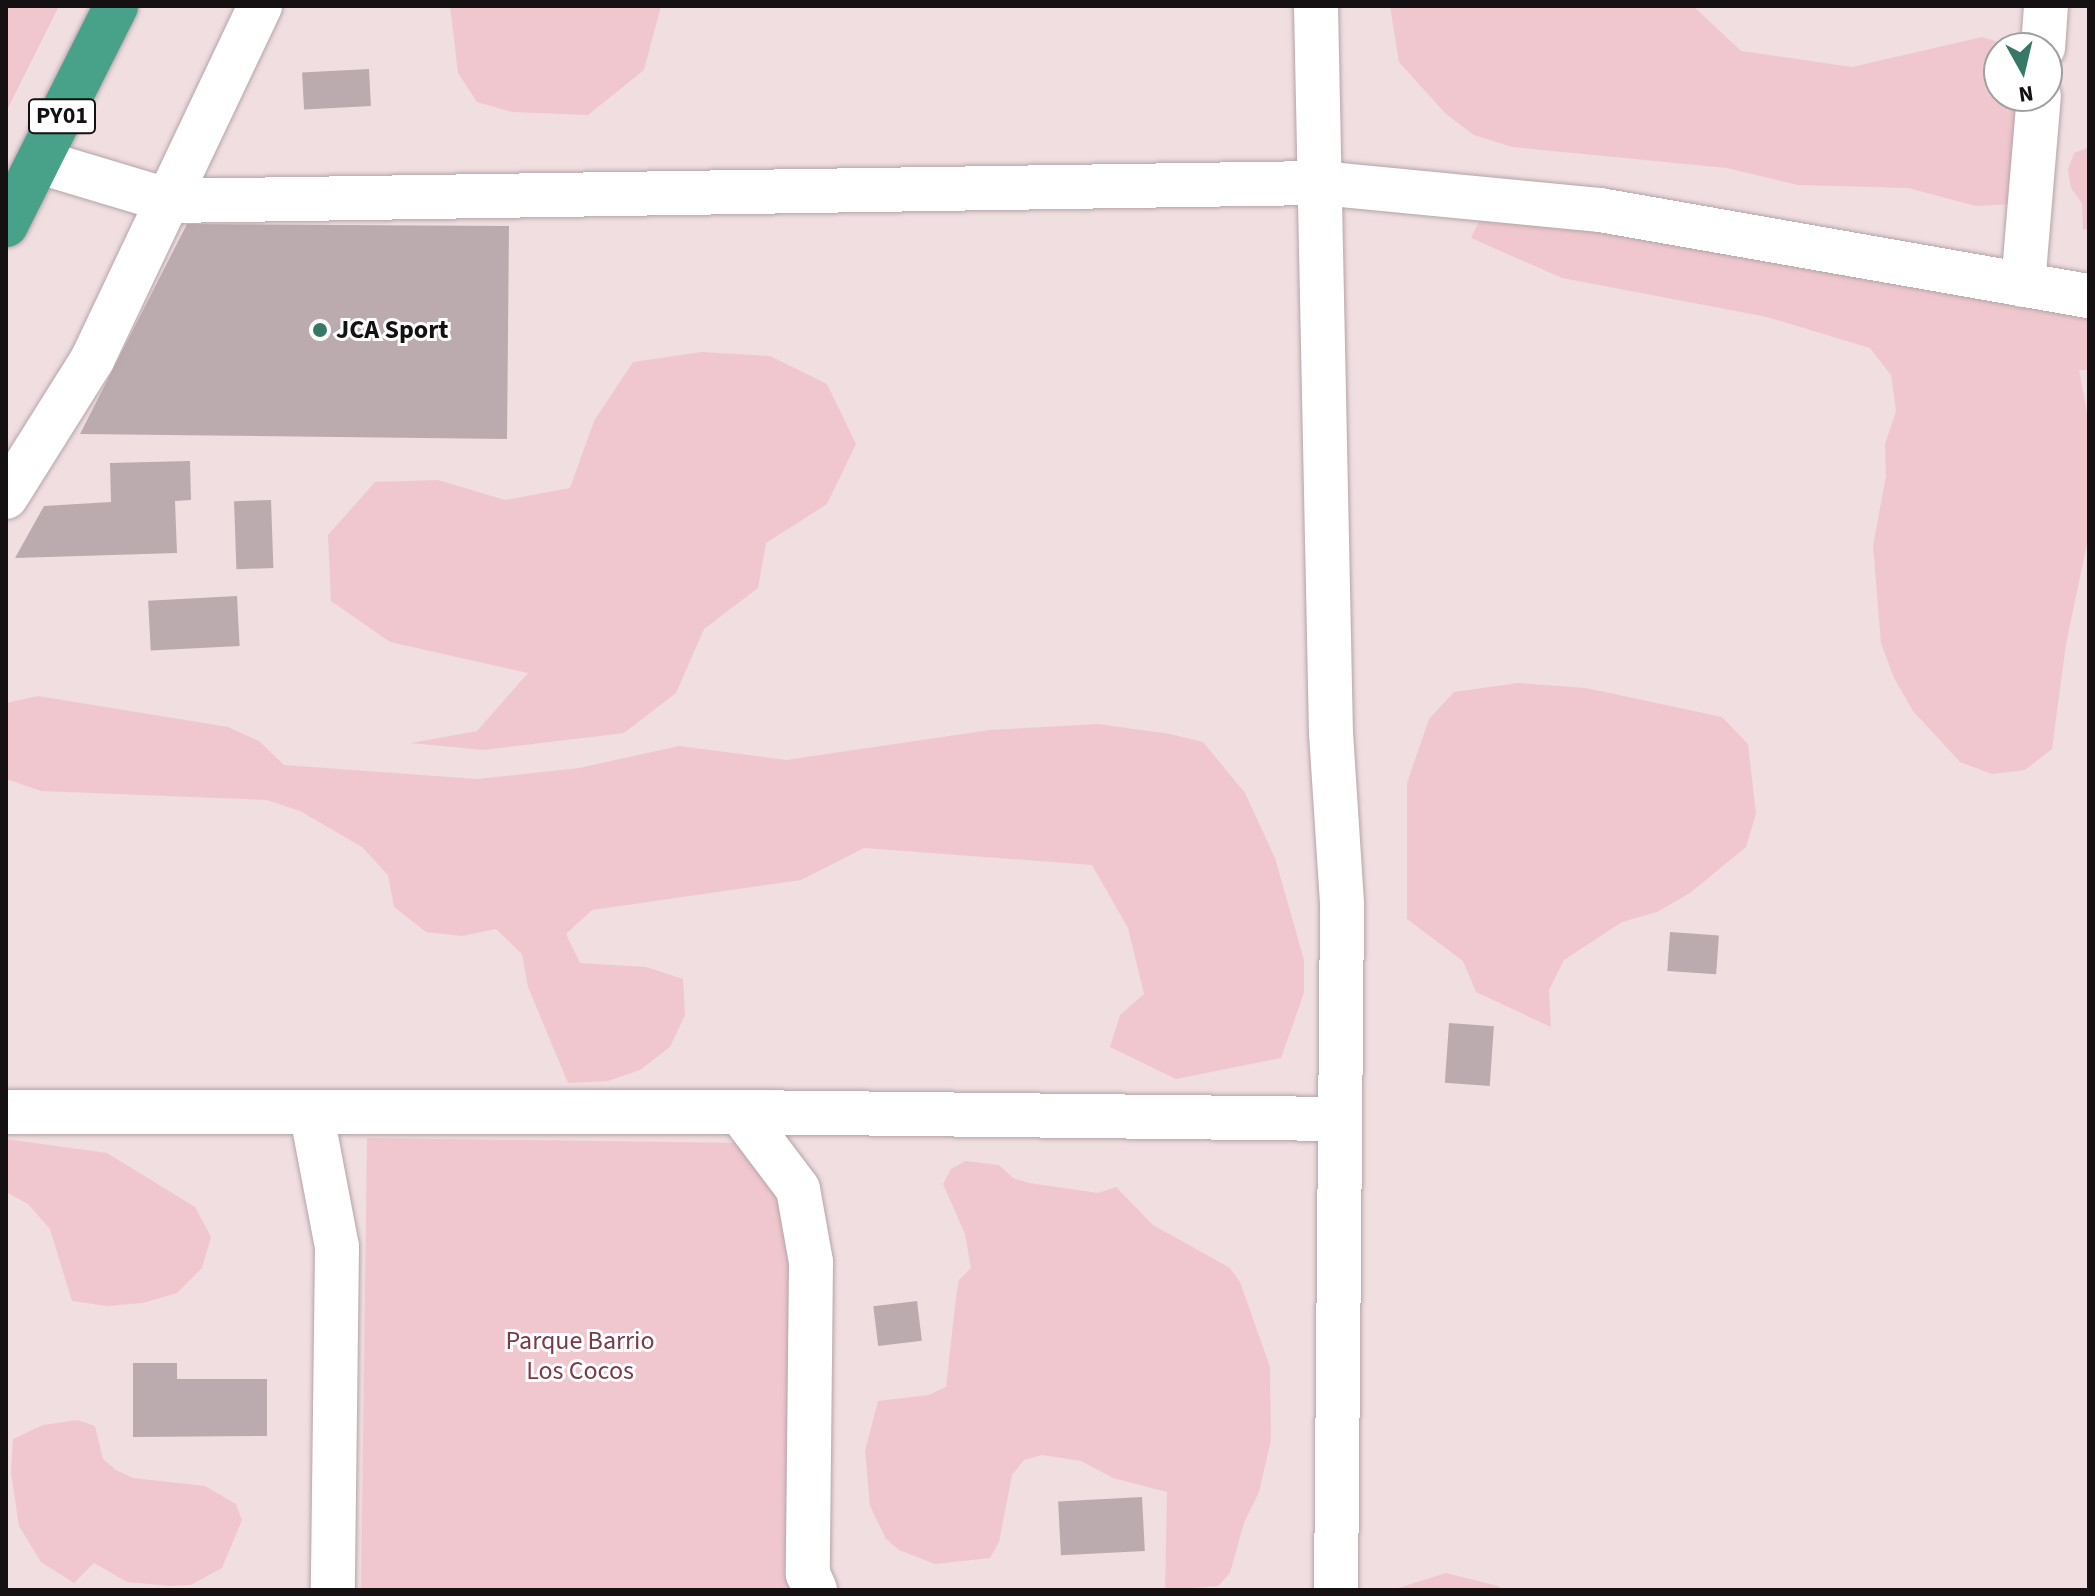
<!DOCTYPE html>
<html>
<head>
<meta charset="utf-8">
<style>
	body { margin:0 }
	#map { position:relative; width:2095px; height:1596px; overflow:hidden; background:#f0dee1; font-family:"Source Sans 3",sans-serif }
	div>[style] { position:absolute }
	.green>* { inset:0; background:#f0c7cf }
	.building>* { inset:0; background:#bcabae; transform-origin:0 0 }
	.roads { filter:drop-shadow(0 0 2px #b5a4a7) drop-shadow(0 0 2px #b5a4a7) }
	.minor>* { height:44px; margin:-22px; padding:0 22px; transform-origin:22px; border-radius:22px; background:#fff }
	.highway>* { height:44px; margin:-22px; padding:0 22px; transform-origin:22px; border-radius:22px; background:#48a28a }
	.dots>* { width:22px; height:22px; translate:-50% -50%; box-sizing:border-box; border:4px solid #fff; border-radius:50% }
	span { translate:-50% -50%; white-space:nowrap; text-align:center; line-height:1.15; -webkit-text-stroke:6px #fff; paint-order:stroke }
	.shield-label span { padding:2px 6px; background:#fff; border:2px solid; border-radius:6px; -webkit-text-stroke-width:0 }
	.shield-label { font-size:24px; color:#151011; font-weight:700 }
	.poi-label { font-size:26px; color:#151011; font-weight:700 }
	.left { translate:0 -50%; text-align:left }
	.park-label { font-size:26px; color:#7a394a }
	.frame { position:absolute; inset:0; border:8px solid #151011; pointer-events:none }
	.north { position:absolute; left:1983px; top:32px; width:80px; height:80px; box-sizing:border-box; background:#fff; border:2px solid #a19fa0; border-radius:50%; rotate:172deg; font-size:22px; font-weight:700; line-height:32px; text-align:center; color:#151011 }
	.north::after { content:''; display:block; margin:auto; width:28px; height:36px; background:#387866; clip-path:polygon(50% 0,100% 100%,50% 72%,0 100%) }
</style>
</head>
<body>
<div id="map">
	<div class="green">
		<i style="clip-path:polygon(6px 6px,59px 6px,6px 112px)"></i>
		<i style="clip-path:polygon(450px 6px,661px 6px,644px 70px,588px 115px,512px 112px,477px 102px,458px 73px)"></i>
		<i style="clip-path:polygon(1390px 6px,1693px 6px,1741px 51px,1852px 67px,1982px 37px,2018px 48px,1999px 48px,1999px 96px,2040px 96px,2011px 204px,1976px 206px,1908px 188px,1798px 185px,1727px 168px,1512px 147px,1474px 135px,1446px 114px,1399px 62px)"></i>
		<i style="clip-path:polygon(2089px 147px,2089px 229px,2083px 230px,2082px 203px,2071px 188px,2068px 170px,2074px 153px)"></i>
		<i style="clip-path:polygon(1486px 207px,2089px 282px,2089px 370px,2079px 370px,2089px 422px,2089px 534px,2066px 644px,2052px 749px,2025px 770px,1992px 774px,1960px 762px,1913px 711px,1894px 678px,1881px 643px,1873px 546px,1886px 476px,1885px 444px,1896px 411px,1891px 375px,1870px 348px,1767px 317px,1562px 278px,1471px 238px)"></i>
		<i style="clip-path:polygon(702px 352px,770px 356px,827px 384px,856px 444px,827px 504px,766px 543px,758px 588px,704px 629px,676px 693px,624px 733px,483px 750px,411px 743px,477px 731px,528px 673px,390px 642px,331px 601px,328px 535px,375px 482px,438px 480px,505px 500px,570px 488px,594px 421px,633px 362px)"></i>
		<i style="clip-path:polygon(1518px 683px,1586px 688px,1722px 717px,1748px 744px,1756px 814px,1746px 847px,1690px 893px,1657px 912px,1622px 922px,1564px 960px,1549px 990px,1551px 1027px,1476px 992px,1463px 961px,1407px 919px,1407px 783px,1429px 719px,1454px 692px)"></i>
		<i style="clip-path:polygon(38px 696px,228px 727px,259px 741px,284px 765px,477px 779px,579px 768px,679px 746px,786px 760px,990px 730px,1098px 724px,1170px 734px,1203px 742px,1245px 793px,1275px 858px,1304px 960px,1304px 993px,1281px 1058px,1176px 1079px,1110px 1047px,1120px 1015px,1144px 994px,1128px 928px,1092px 865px,864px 848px,801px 880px,592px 910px,566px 934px,580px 963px,646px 967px,683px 979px,685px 1015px,670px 1047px,640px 1070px,608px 1081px,568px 1083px,528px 987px,522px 954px,496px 929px,462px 936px,426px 932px,394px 907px,388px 875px,362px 847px,300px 811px,267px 800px,41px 791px,6px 779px,6px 703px)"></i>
		<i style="clip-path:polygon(367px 1138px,748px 1143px,797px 1226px,791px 1590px,361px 1590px)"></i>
		<i style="clip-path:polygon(6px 1139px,107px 1153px,195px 1207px,211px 1237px,202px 1268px,177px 1293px,143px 1303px,107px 1306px,72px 1301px,50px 1229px,28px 1204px,6px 1192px)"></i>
		<i style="clip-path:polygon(965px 1161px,999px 1165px,1013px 1178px,1029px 1183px,1098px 1193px,1116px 1187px,1153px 1225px,1230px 1268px,1240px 1282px,1270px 1367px,1271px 1440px,1259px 1492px,1244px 1523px,1230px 1573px,1218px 1586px,1165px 1590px,1167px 1492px,1113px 1478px,1081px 1461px,1042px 1455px,1024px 1460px,1012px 1475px,999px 1542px,990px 1558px,935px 1564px,899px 1550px,886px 1539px,870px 1506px,865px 1451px,878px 1401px,929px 1395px,946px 1387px,956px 1297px,959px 1280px,971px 1268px,965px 1234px,943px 1184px,951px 1169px)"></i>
		<i style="clip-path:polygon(78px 1420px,95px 1426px,103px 1459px,116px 1470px,133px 1478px,205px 1486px,236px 1504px,242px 1520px,222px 1568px,191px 1585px,169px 1586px,127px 1582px,94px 1563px,74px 1583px,41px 1562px,19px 1526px,11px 1473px,13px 1439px,43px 1425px)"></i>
		<i style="clip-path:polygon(1446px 1573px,1498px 1586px,1504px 1590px,1392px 1590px)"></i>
	</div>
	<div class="building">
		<i style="left:369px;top:69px;width:37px;height:67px;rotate:87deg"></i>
		<i style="clip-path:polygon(187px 224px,509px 226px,507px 439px,80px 434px)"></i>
		<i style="clip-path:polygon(190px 461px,191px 500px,175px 501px,177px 553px,15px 558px,44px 506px,111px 502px,110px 463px)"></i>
		<i style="left:271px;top:500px;width:68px;height:37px;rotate:88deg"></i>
		<i style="left:237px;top:596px;width:50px;height:89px;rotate:87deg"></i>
		<i style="left:1670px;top:932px;width:49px;height:39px;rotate:4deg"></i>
		<i style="left:1449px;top:1023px;width:45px;height:60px;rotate:4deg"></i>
		<i style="left:917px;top:1301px;width:40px;height:44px;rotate:83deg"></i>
		<i style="clip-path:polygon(133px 1363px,177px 1363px,177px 1379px,267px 1379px,267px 1436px,133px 1437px)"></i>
		<i style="left:1142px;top:1497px;width:54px;height:84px;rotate:87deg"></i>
	</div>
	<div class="roads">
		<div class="minor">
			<i style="left:1316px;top:6px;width:727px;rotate:88.82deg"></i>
			<i style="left:1331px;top:733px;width:172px;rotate:86.3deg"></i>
			<i style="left:1342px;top:905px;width:685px;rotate:90.5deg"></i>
			<i style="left:2043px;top:48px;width:42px;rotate:-85.9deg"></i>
			<i style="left:40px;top:162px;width:136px;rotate:16.7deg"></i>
			<i style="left:170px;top:201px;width:1150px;rotate:-0.9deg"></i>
			<i style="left:1320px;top:183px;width:281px;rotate:5.5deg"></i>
			<i style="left:1600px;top:210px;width:497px;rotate:10deg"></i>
			<i style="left:2023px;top:285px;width:190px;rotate:-85.2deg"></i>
			<i style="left:6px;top:497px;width:162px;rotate:-57.9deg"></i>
			<i style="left:92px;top:360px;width:392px;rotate:-64.6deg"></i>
			<i style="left:6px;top:1112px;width:734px"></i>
			<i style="left:740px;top:1112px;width:96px;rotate:53deg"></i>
			<i style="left:798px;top:1189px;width:74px;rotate:79.9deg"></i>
			<i style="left:811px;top:1262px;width:312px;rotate:90.6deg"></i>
			<i style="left:808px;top:1574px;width:17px;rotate:66deg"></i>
			<i style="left:740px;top:1112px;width:600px;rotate:0.67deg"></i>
			<i style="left:312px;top:1116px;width:133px;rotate:79.2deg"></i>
			<i style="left:337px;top:1247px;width:343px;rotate:90.7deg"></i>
		</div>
		<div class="highway">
			<i style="left:6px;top:225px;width:245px;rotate:-63.3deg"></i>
		</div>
	</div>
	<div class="dots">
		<i style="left:320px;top:330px;background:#387866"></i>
	</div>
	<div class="shield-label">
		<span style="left:62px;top:116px">PY01</span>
	</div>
	<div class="poi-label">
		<span class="left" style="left:336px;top:330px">JCA Sport</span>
	</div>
	<div class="park-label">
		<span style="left:580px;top:1356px">Parque Barrio<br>Los Cocos</span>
	</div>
	<div class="frame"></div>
	<div class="north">N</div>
</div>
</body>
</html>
